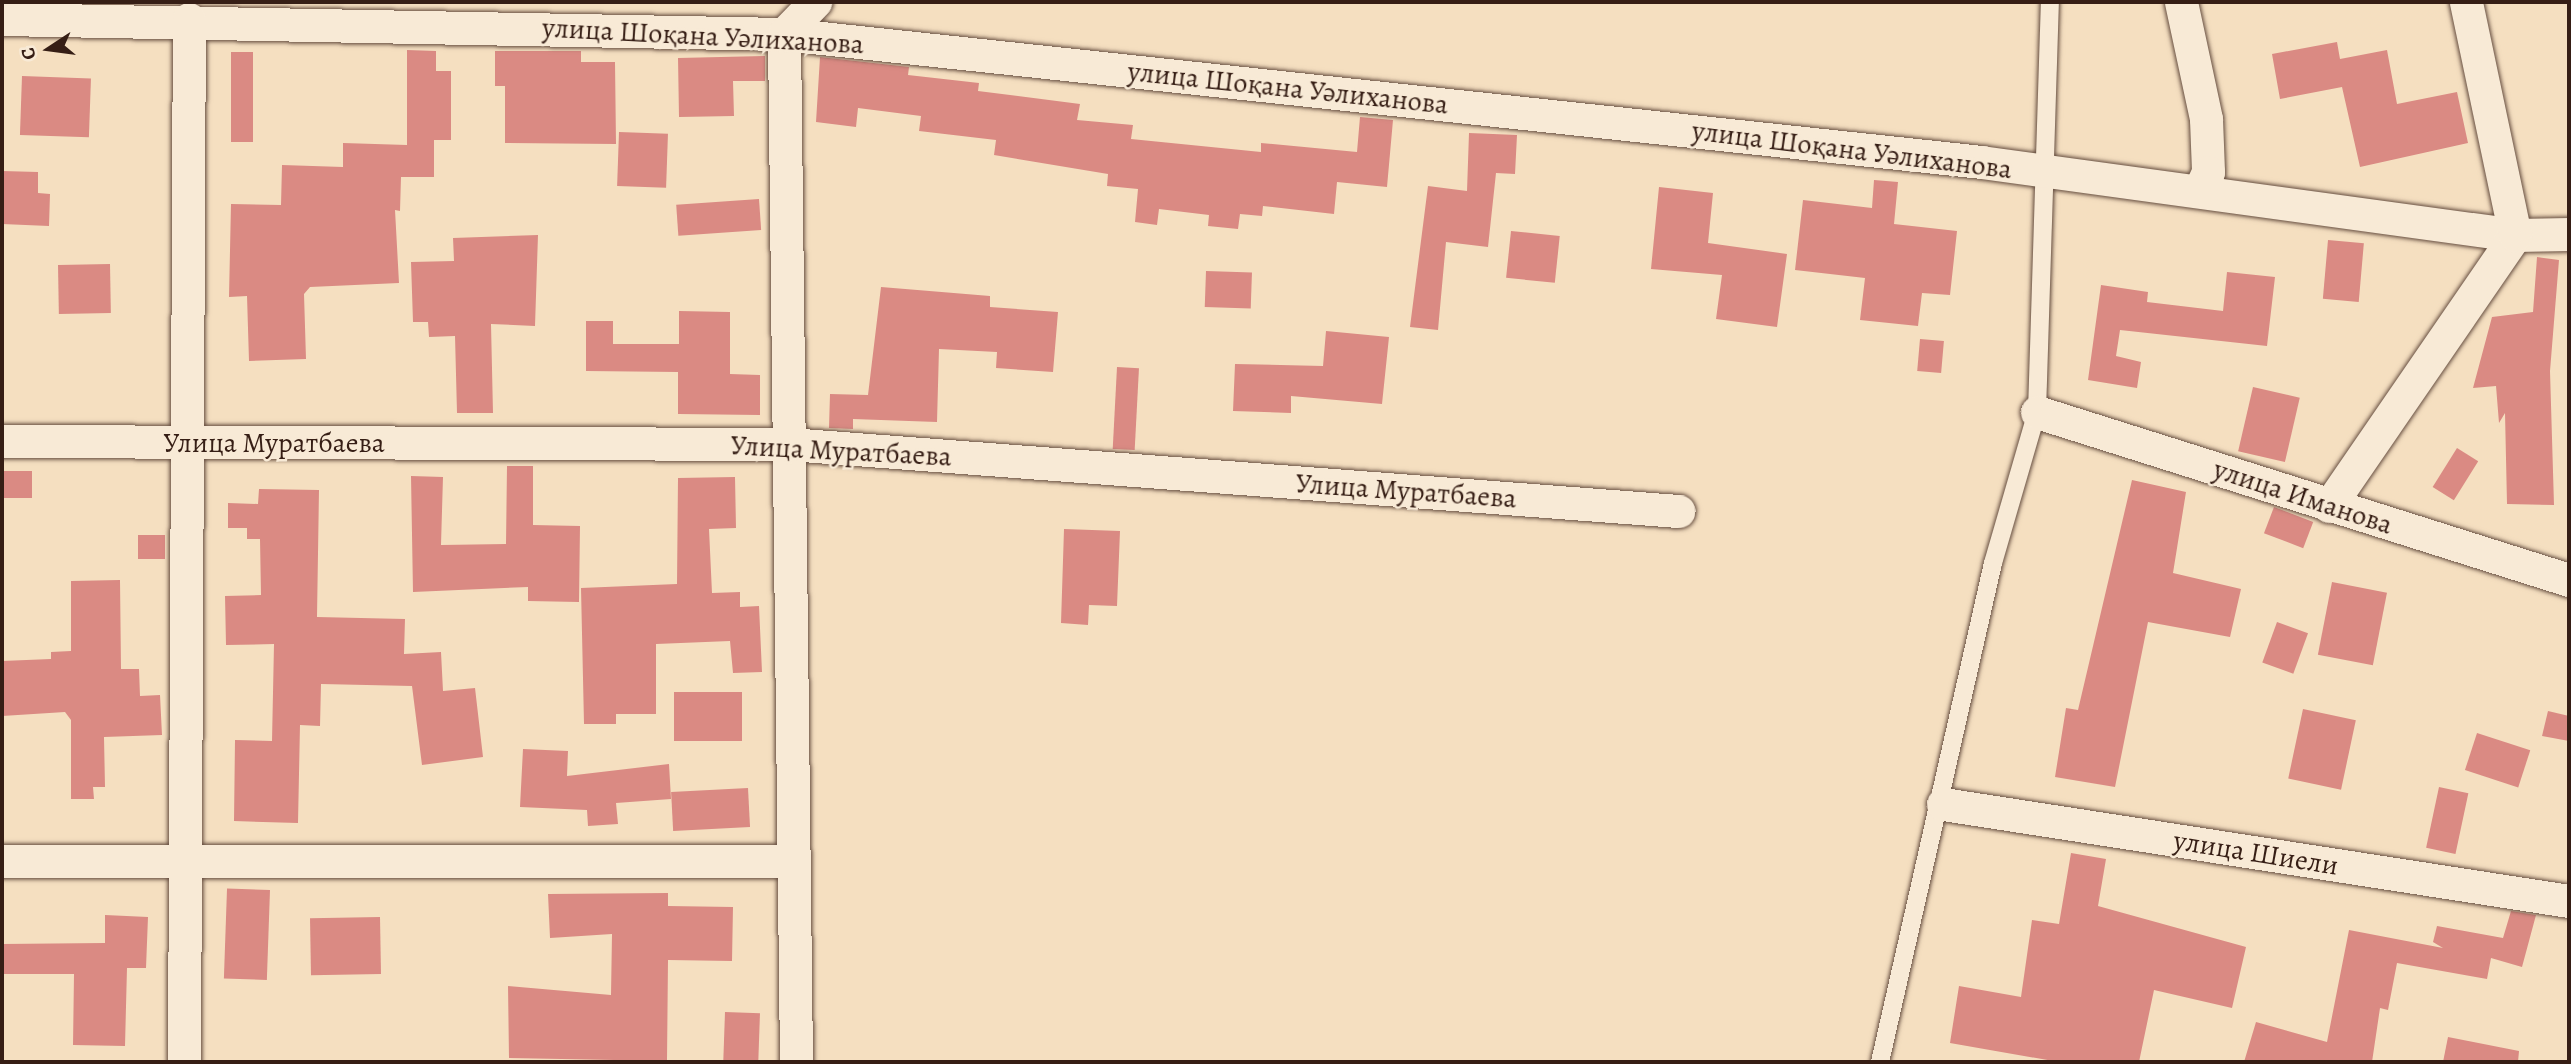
<!DOCTYPE html>
<html>
<head>
<meta charset="utf-8">
<style>
	body { margin:0 }
	#map { position:relative; width:2571px; height:1064px; overflow:hidden; background:#f5dfc0; font-family:Alegreya,serif }
	div>[style] { position:absolute }
	.building>* { inset:0; background:#da8a83; transform-origin:0 0 }
	.roads { filter:drop-shadow(0 0 2px #664e40) drop-shadow(0 0 2px #664e40) }
	.lane>* { height:18px; margin:-9px; padding:0 9px; transform-origin:9px; border-radius:9px; background:#f8ead6 }
	.street>* { height:33px; margin:-16.5px; padding:0 16.5px; transform-origin:16.5px; border-radius:16.5px; background:#f8ead6 }
	span { translate:-50% -50%; white-space:nowrap; text-align:center; line-height:1.15; -webkit-text-stroke:5px #f8ead6; paint-order:stroke }
	.street-label { font-size:28px; color:#361e15 }
	.frame { position:absolute; inset:0; border:4px solid #361e15; pointer-events:none }
	.north { position:absolute; left:14px; top:14px; width:70px; height:70px; -webkit-text-stroke:5px #f8ead6; paint-order:stroke; rotate:257deg; font-size:19px; font-weight:700; line-height:28px; text-align:center; color:#361e15 }
	.north::after { content:''; display:block; margin:auto; width:24px; height:32px; background:#361e15; clip-path:polygon(50% 0,100% 100%,50% 72%,0 100%) }
</style>
</head>
<body>
<div id="map">
	<div class="building">
		<i style="clip-path:polygon(2337px 42px,2340px 59px,2387px 50px,2397px 104px,2457px 92px,2468px 143px,2360px 167px,2342px 87px,2280px 99px,2272px 54px)"></i>
		<i style="clip-path:polygon(407px 50px,436px 51px,436px 71px,451px 71px,451px 140px,434px 140px,434px 177px,401px 177px,400px 211px,395px 210px,399px 283px,310px 287px,304px 294px,306px 359px,249px 361px,247px 296px,229px 297px,231px 204px,281px 205px,282px 165px,343px 167px,343px 143px,407px 145px)"></i>
		<i style="clip-path:polygon(495px 51px,581px 51px,581px 62px,615px 62px,616px 144px,505px 143px,505px 86px,495px 86px)"></i>
		<i style="left:231px;top:52px;width:22px;height:90px"></i>
		<i style="clip-path:polygon(765px 56px,765px 81px,733px 81px,734px 116px,679px 117px,678px 58px)"></i>
		<i style="clip-path:polygon(820px 57px,909px 67px,908px 75px,979px 83px,978px 91px,1080px 104px,1077px 120px,1133px 125px,1131px 139px,1261px 152px,1261px 143px,1357px 152px,1360px 117px,1393px 120px,1387px 187px,1337px 182px,1334px 214px,1263px 206px,1262px 216px,1240px 214px,1238px 229px,1208px 226px,1209px 215px,1159px 209px,1157px 225px,1135px 222px,1138px 189px,1107px 186px,1108px 174px,994px 155px,996px 140px,919px 131px,921px 116px,858px 108px,856px 127px,816px 122px)"></i>
		<i style="left:22px;top:76px;width:69px;height:59px;rotate:2deg"></i>
		<i style="left:619px;top:132px;width:49px;height:54px;rotate:2deg"></i>
		<i style="clip-path:polygon(1469px 133px,1517px 135px,1515px 174px,1496px 173px,1488px 247px,1446px 242px,1438px 330px,1410px 327px,1428px 186px,1467px 191px)"></i>
		<i style="clip-path:polygon(2px 171px,38px 172px,38px 193px,50px 194px,49px 226px,2px 224px)"></i>
		<i style="clip-path:polygon(1874px 180px,1898px 182px,1894px 224px,1957px 231px,1950px 295px,1922px 293px,1918px 326px,1860px 320px,1865px 278px,1795px 270px,1803px 200px,1872px 208px)"></i>
		<i style="clip-path:polygon(1659px 187px,1713px 193px,1708px 243px,1787px 254px,1777px 327px,1716px 319px,1722px 275px,1651px 269px)"></i>
		<i style="left:759px;top:199px;width:31px;height:83px;rotate:86deg"></i>
		<i style="left:1511px;top:231px;width:49px;height:47px;rotate:6deg"></i>
		<i style="clip-path:polygon(538px 235px,535px 326px,491px 324px,493px 413px,457px 413px,455px 336px,429px 337px,428px 322px,413px 322px,411px 262px,454px 261px,453px 238px)"></i>
		<i style="left:2328px;top:240px;width:36px;height:59px;rotate:5deg"></i>
		<i style="clip-path:polygon(2537px 257px,2559px 260px,2550px 371px,2554px 505px,2507px 504px,2505px 413px,2499px 423px,2496px 386px,2473px 388px,2492px 317px,2533px 312px)"></i>
		<i style="left:110px;top:264px;width:49px;height:52px;rotate:89deg"></i>
		<i style="left:1206px;top:271px;width:46px;height:36px;rotate:2deg"></i>
		<i style="clip-path:polygon(2227px 272px,2275px 277px,2267px 346px,2120px 330px,2116px 356px,2141px 362px,2137px 388px,2088px 380px,2101px 285px,2148px 292px,2147px 302px,2223px 311px)"></i>
		<i style="clip-path:polygon(881px 287px,990px 296px,990px 307px,1058px 312px,1053px 372px,996px 368px,997px 352px,939px 349px,937px 422px,853px 419px,853px 429px,829px 428px,830px 394px,868px 395px)"></i>
		<i style="clip-path:polygon(679px 311px,730px 312px,730px 374px,760px 375px,760px 415px,678px 414px,678px 372px,586px 371px,586px 321px,613px 321px,613px 344px,679px 344px)"></i>
		<i style="clip-path:polygon(1326px 331px,1389px 337px,1382px 404px,1291px 396px,1291px 413px,1233px 411px,1235px 364px,1323px 366px)"></i>
		<i style="left:1920px;top:339px;width:24px;height:32px;rotate:5deg"></i>
		<i style="left:1117px;top:367px;width:22px;height:82px;rotate:3deg"></i>
		<i style="left:2253px;top:387px;width:48px;height:66px;rotate:13deg"></i>
		<i style="left:2457px;top:448px;width:25px;height:46px;rotate:32deg"></i>
		<i style="clip-path:polygon(507px 466px,533px 466px,533px 525px,580px 526px,579px 602px,528px 601px,528px 587px,413px 592px,411px 476px,443px 477px,441px 545px,506px 544px)"></i>
		<i style="left:2px;top:471px;width:30px;height:27px"></i>
		<i style="clip-path:polygon(735px 477px,736px 528px,709px 529px,712px 593px,740px 592px,740px 607px,759px 606px,762px 672px,733px 673px,730px 641px,656px 644px,656px 714px,616px 714px,616px 724px,584px 724px,581px 588px,677px 584px,678px 478px)"></i>
		<i style="clip-path:polygon(2132px 480px,2186px 492px,2173px 573px,2241px 589px,2230px 637px,2148px 622px,2115px 787px,2055px 777px,2066px 708px,2078px 710px)"></i>
		<i style="clip-path:polygon(259px 489px,319px 490px,317px 617px,405px 619px,404px 654px,441px 652px,443px 691px,475px 688px,483px 757px,422px 765px,412px 686px,321px 684px,320px 726px,300px 725px,298px 823px,234px 821px,235px 740px,272px 741px,274px 644px,226px 645px,225px 596px,261px 595px,260px 539px,247px 539px,247px 528px,228px 528px,228px 503px,258px 504px)"></i>
		<i style="left:2274px;top:507px;width:42px;height:28px;rotate:21deg"></i>
		<i style="clip-path:polygon(1064px 529px,1120px 531px,1117px 606px,1089px 605px,1088px 625px,1061px 623px)"></i>
		<i style="left:138px;top:535px;width:27px;height:24px"></i>
		<i style="clip-path:polygon(120px 580px,121px 669px,139px 669px,140px 696px,160px 695px,162px 735px,104px 737px,105px 787px,93px 787px,94px 799px,71px 799px,71px 720px,65px 712px,2px 716px,2px 661px,51px 659px,51px 652px,71px 651px,71px 581px)"></i>
		<i style="left:2332px;top:582px;width:56px;height:74px;rotate:11deg"></i>
		<i style="left:2277px;top:622px;width:33px;height:43px;rotate:20deg"></i>
		<i style="left:742px;top:692px;width:49px;height:68px;rotate:90deg"></i>
		<i style="left:2303px;top:709px;width:54px;height:71px;rotate:12deg"></i>
		<i style="clip-path:polygon(2548px 711px,2569px 716px,2569px 741px,2542px 736px)"></i>
		<i style="left:2477px;top:733px;width:56px;height:39px;rotate:18deg"></i>
		<i style="clip-path:polygon(523px 749px,568px 751px,567px 776px,669px 764px,671px 799px,616px 803px,618px 824px,588px 826px,587px 810px,520px 807px)"></i>
		<i style="left:2439px;top:787px;width:30px;height:62px;rotate:12deg"></i>
		<i style="left:748px;top:788px;width:39px;height:77px;rotate:87deg"></i>
		<i style="clip-path:polygon(2071px 853px,2106px 859px,2098px 906px,2246px 947px,2232px 1008px,2154px 990px,2139px 1062px,2059px 1062px,1950px 1043px,1959px 986px,2021px 997px,2032px 920px,2059px 924px)"></i>
		<i style="left:270px;top:890px;width:90px;height:43px;rotate:92deg"></i>
		<i style="clip-path:polygon(668px 893px,668px 906px,733px 907px,732px 961px,668px 960px,667px 1061px,509px 1058px,508px 986px,611px 995px,612px 934px,550px 938px,548px 894px)"></i>
		<i style="clip-path:polygon(2511px 911px,2536px 915px,2522px 967px,2491px 958px,2487px 979px,2397px 963px,2388px 1010px,2380px 1008px,2372px 1062px,2244px 1062px,2256px 1022px,2327px 1042px,2349px 930px,2443px 948px,2433px 942px,2437px 926px,2503px 938px)"></i>
		<i style="clip-path:polygon(105px 915px,148px 917px,146px 968px,127px 968px,125px 1046px,73px 1045px,74px 974px,2px 974px,2px 944px,105px 943px)"></i>
		<i style="left:380px;top:917px;width:57px;height:70px;rotate:89deg"></i>
		<i style="left:725px;top:1012px;width:35px;height:50px;rotate:2deg"></i>
		<i style="clip-path:polygon(2448px 1037px,2519px 1051px,2518px 1062px,2443px 1062px)"></i>
	</div>
	<div class="roads">
		<div class="lane">
			<i style="left:1880px;top:1062px;width:512px;rotate:-77.24deg"></i>
			<i style="left:1993px;top:563px;width:157px;rotate:-73.8deg"></i>
			<i style="left:2037px;top:412px;width:410px;rotate:-88.2deg"></i>
		</div>
		<div class="street">
			<i style="left:2181px;top:2px;width:120px;rotate:77.9deg"></i>
			<i style="left:2206px;top:119px;width:53px;rotate:87.8deg"></i>
			<i style="left:2208px;top:172px;width:21px;rotate:115deg"></i>
			<i style="left:2px;top:19px;width:782px;rotate:1.1deg"></i>
			<i style="left:784px;top:34px;width:1204px;rotate:6.1deg"></i>
			<i style="left:1981px;top:162px;width:539px;rotate:7.78deg"></i>
			<i style="left:2515px;top:235px;width:54px;rotate:-1.1deg"></i>
			<i style="left:2037px;top:412px;width:558px;rotate:17.53deg"></i>
			<i style="left:2px;top:441px;width:787px;rotate:0.22deg"></i>
			<i style="left:789px;top:444px;width:892px;rotate:4.31deg"></i>
			<i style="left:2329px;top:506px;width:329px;rotate:-55.5deg"></i>
			<i style="left:2515px;top:235px;width:238px;rotate:-101.9deg"></i>
			<i style="left:1943px;top:804px;width:633px;rotate:8.81deg"></i>
			<i style="left:2px;top:861px;width:792px"></i>
			<i style="left:184px;top:1062px;width:1043px;rotate:-89.73deg"></i>
			<i style="left:796px;top:1062px;width:1028px;rotate:-90.67deg"></i>
			<i style="left:784px;top:34px;width:45px;rotate:-45.9deg"></i>
		</div>
	</div>
	<div class="street-label">
		<span style="left:703px;top:36px;rotate:3deg">улица Шоқана Уәлиханова</span>
		<span style="left:1288px;top:88px;rotate:6deg">улица Шоқана Уәлиханова</span>
		<span style="left:1852px;top:150px;rotate:7deg">улица Шоқана Уәлиханова</span>
		<span style="left:274px;top:443px">Улица Муратбаева</span>
		<span style="left:841px;top:451px;rotate:3deg">Улица Муратбаева</span>
		<span style="left:1406px;top:491px;rotate:4deg">Улица Муратбаева</span>
		<span style="left:2303px;top:497px;rotate:18deg">улица Иманова</span>
		<span style="left:2256px;top:853px;rotate:9deg">улица Шиели</span>
	</div>
	<div class="frame"></div>
	<div class="north">С</div>
</div>
</body>
</html>
